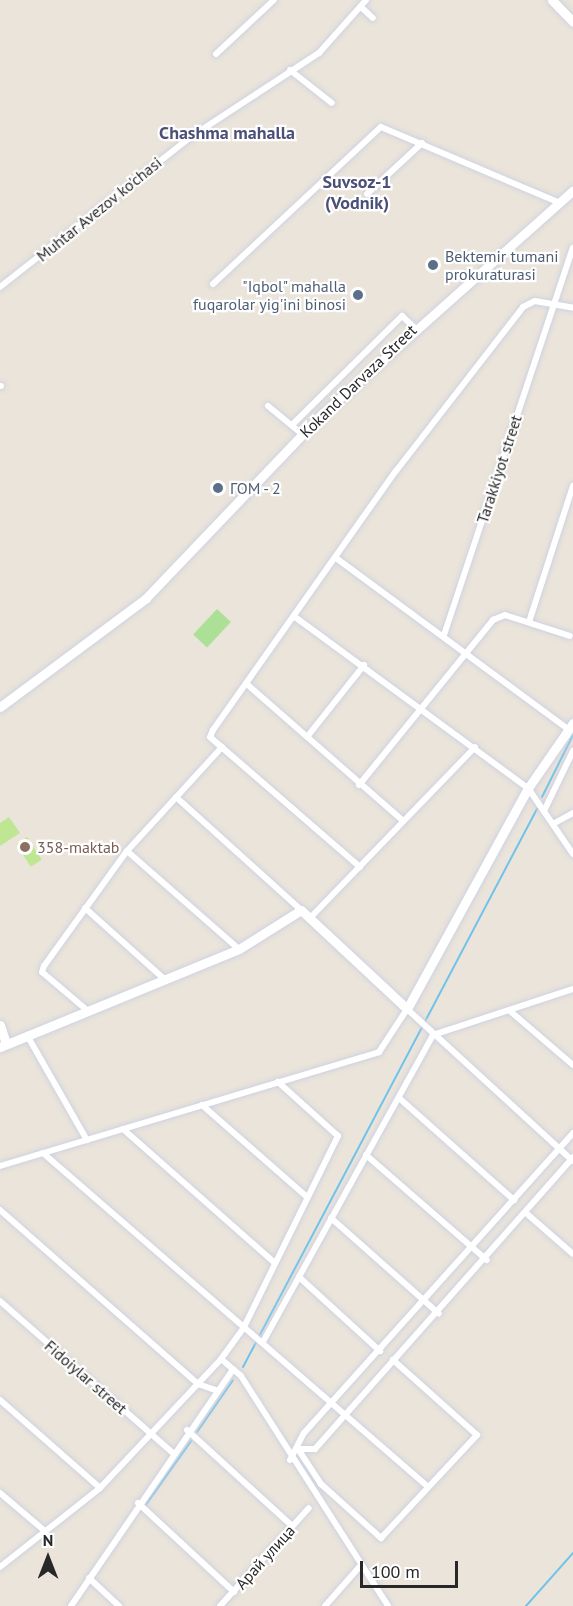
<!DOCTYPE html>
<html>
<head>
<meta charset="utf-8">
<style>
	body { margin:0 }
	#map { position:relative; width:573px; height:1606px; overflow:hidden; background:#eae4da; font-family:"PT Sans",sans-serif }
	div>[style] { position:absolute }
	.green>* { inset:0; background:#ace097; transform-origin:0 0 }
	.pitch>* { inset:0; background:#bfe793; transform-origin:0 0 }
	.stream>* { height:2px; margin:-1px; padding:0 1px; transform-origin:1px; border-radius:1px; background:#6fc3eb }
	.roads { filter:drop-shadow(0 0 2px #cfd2e1) drop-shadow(0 0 2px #cfd2e1) }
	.street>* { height:6px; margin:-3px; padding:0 3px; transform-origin:3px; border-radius:3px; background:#fff }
	.secondary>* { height:9px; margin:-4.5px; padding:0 4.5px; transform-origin:4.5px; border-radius:4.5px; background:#fff }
	.dots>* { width:16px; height:16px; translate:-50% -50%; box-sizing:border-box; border:3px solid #fff; border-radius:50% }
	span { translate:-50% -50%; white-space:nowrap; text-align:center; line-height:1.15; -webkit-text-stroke:4.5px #fff; paint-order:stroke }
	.street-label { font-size:16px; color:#282828 }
	.service-label { font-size:16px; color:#4e5e75 }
	.left { translate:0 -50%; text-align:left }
	.right { translate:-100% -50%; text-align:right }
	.education-label { font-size:16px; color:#785e54 }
	.neighbourhood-label { font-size:18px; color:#4a5077; font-weight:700 }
	.north { position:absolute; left:18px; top:1528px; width:60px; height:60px; -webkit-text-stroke:4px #fff; paint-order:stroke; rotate:0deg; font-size:16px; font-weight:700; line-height:24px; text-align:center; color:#282828 }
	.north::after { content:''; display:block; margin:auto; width:21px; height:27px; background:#282828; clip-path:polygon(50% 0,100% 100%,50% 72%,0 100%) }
	.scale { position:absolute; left:360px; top:1561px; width:98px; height:27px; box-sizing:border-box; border:3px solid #282828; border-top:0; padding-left:8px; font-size:18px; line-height:21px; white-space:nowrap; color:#282828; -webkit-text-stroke:4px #fff; paint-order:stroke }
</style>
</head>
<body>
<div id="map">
	<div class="green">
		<i style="left:217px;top:609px;width:19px;height:35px;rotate:43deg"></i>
	</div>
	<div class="pitch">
		<i style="clip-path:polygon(9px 817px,20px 833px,0 846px,0 823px)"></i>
		<i style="left:27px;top:837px;width:27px;height:13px;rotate:57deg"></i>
	</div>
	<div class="stream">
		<i style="left:542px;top:797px;width:69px;rotate:-63.4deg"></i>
		<i style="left:243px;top:1367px;width:631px;rotate:-62.22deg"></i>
		<i style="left:197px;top:1432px;width:63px;rotate:-55.3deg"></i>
		<i style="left:145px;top:1506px;width:80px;rotate:-54.7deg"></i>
		<i style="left:526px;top:1606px;width:71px;rotate:-48.4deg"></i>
	</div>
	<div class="roads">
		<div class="street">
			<i style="left:361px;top:7px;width:16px;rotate:43deg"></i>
			<i style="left:216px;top:54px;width:79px;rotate:-43deg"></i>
			<i style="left:290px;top:70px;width:53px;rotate:38.2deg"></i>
			<i style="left:367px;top:194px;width:75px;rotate:-42.8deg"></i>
			<i style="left:213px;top:284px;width:230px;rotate:-43.1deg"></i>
			<i style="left:381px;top:127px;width:192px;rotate:23deg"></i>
			<i style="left:0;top:287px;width:244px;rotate:-38.2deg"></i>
			<i style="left:192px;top:136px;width:152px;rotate:-33.2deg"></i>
			<i style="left:319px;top:53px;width:71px;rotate:-48.4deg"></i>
			<i style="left:0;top:386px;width:1px"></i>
			<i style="left:268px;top:406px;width:44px;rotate:39.5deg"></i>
			<i style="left:292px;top:425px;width:155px;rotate:-44.7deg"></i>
			<i style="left:402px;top:316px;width:16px;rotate:43deg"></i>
			<i style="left:336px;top:558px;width:290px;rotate:36.4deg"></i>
			<i style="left:295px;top:617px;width:289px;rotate:36.3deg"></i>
			<i style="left:528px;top:788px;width:80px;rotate:55.7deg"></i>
			<i style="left:529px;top:622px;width:143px;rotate:-72.1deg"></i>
			<i style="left:444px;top:635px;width:408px;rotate:-71.6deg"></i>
			<i style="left:249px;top:686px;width:205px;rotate:41.2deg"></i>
			<i style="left:307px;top:737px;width:92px;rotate:-51.6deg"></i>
			<i style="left:359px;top:785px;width:213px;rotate:-50.9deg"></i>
			<i style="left:493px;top:620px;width:13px;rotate:-23deg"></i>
			<i style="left:505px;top:615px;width:68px;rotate:17.9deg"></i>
			<i style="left:176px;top:797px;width:169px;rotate:42.1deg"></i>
			<i style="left:544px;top:811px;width:67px;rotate:-64.2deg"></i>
			<i style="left:553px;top:824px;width:23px;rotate:-29deg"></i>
			<i style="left:127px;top:851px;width:149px;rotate:41.2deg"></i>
			<i style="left:360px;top:867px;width:198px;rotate:-139.1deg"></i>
			<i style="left:210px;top:737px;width:8px;rotate:-67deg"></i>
			<i style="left:213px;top:730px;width:317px;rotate:-54.8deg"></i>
			<i style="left:396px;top:471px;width:207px;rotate:-52.2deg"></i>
			<i style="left:523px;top:307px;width:13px;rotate:-27deg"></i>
			<i style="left:535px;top:301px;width:39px;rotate:10deg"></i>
			<i style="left:85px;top:908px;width:106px;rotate:41.9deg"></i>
			<i style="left:311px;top:917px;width:236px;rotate:-46deg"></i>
			<i style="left:88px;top:1011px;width:60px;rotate:-139.7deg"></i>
			<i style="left:42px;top:972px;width:6px;rotate:-72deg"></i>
			<i style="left:44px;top:966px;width:142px;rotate:-54.2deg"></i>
			<i style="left:127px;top:851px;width:141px;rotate:-47.6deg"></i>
			<i style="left:510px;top:1011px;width:83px;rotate:40.6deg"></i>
			<i style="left:27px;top:1035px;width:121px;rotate:60.3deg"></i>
			<i style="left:399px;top:1098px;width:154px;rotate:41.6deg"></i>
			<i style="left:202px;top:1105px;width:140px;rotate:41.2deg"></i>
			<i style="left:123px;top:1129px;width:201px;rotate:41.4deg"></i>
			<i style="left:43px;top:1153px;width:508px;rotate:40.93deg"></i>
			<i style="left:366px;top:1155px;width:160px;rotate:41deg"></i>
			<i style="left:0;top:1166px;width:396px;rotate:-16.7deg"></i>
			<i style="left:379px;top:1052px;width:51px;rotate:-56.9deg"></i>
			<i style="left:407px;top:1009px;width:225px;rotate:42.5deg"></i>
			<i style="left:0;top:1210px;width:264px;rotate:41.3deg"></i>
			<i style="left:198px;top:1384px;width:18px;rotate:19deg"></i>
			<i style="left:526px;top:1213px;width:62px;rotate:41.1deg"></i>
			<i style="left:331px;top:1218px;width:144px;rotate:41.6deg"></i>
			<i style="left:299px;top:1277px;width:110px;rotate:42.4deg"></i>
			<i style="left:0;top:1301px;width:229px;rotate:41.3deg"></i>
			<i style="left:264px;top:1340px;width:349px;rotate:-61deg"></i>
			<i style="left:433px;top:1035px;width:147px;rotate:-18.2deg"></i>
			<i style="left:221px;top:1359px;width:26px;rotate:40deg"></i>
			<i style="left:241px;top:1376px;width:273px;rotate:57.4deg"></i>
			<i style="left:0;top:1400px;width:133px;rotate:41.3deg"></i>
			<i style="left:187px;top:1430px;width:142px;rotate:42.4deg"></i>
			<i style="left:298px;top:1449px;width:17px"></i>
			<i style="left:315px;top:1449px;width:390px;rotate:-48.5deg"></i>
			<i style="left:298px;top:1449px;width:42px;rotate:56.7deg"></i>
			<i style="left:321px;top:1484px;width:81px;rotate:42deg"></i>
			<i style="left:381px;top:1538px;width:141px;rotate:-47deg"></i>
			<i style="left:477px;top:1435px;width:113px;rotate:-138.2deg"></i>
			<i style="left:290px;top:1460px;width:30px;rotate:-63deg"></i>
			<i style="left:304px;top:1433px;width:403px;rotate:-48.1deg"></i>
			<i style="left:0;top:1493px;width:60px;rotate:40.3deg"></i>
			<i style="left:138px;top:1503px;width:131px;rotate:42.8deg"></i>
			<i style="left:0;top:1567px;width:127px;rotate:-38.3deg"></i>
			<i style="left:100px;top:1488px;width:177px;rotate:-46.8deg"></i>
			<i style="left:221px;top:1359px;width:39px;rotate:-54deg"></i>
			<i style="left:244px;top:1327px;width:213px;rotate:-63.8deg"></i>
			<i style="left:338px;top:1136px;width:81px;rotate:-138deg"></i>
			<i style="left:89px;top:1578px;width:41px;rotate:43deg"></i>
			<i style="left:71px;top:1606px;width:287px;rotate:-55.6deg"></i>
			<i style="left:220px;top:1606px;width:132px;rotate:-47.8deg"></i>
			<i style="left:325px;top:1606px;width:55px;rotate:-48.7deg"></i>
		</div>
		<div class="secondary">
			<i style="left:552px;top:0;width:30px;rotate:46deg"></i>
			<i style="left:0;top:707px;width:182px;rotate:-36.7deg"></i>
			<i style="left:146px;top:598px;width:255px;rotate:-46.3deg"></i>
			<i style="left:322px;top:414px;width:336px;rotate:-41.7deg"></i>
			<i style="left:0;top:1025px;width:20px;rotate:72deg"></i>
			<i style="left:0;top:1047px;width:258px;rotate:-22.3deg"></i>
			<i style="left:239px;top:949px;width:73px;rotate:-32.2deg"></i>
			<i style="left:301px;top:910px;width:145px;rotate:43deg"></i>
			<i style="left:407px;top:1009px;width:252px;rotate:-61.3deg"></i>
			<i style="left:528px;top:788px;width:79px;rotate:-55.3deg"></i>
		</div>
	</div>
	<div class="dots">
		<i style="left:433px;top:265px;background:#5c6f8a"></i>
		<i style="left:358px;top:295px;background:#5c6f8a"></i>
		<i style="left:218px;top:488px;background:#5c6f8a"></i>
		<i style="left:25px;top:847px;background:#8d6e63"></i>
	</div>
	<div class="street-label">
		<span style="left:99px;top:209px;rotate:-39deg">Muhtar Avezov ko'chasi</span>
		<span style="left:358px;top:381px;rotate:-44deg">Kokand Darvaza Street</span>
		<span style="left:499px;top:469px;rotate:-72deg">Tarakkiyot street</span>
		<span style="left:86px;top:1377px;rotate:41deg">Fidoiylar street</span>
		<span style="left:265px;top:1557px;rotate:-48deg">Арай улица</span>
	</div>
	<div class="service-label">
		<span class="left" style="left:445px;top:265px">Bektemir tumani<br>prokuraturasi</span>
		<span class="right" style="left:346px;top:295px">"Iqbol" mahalla<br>fuqarolar yig'ini binosi</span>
		<span class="left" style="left:230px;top:488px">ГОМ - 2</span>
	</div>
	<div class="education-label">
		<span class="left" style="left:37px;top:847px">358-maktab</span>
	</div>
	<div class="neighbourhood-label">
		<span style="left:227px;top:133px">Chashma mahalla</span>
		<span style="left:357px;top:193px">Suvsoz-1<br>(Vodnik)</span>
	</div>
	<div class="north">N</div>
	<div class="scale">100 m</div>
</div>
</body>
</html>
